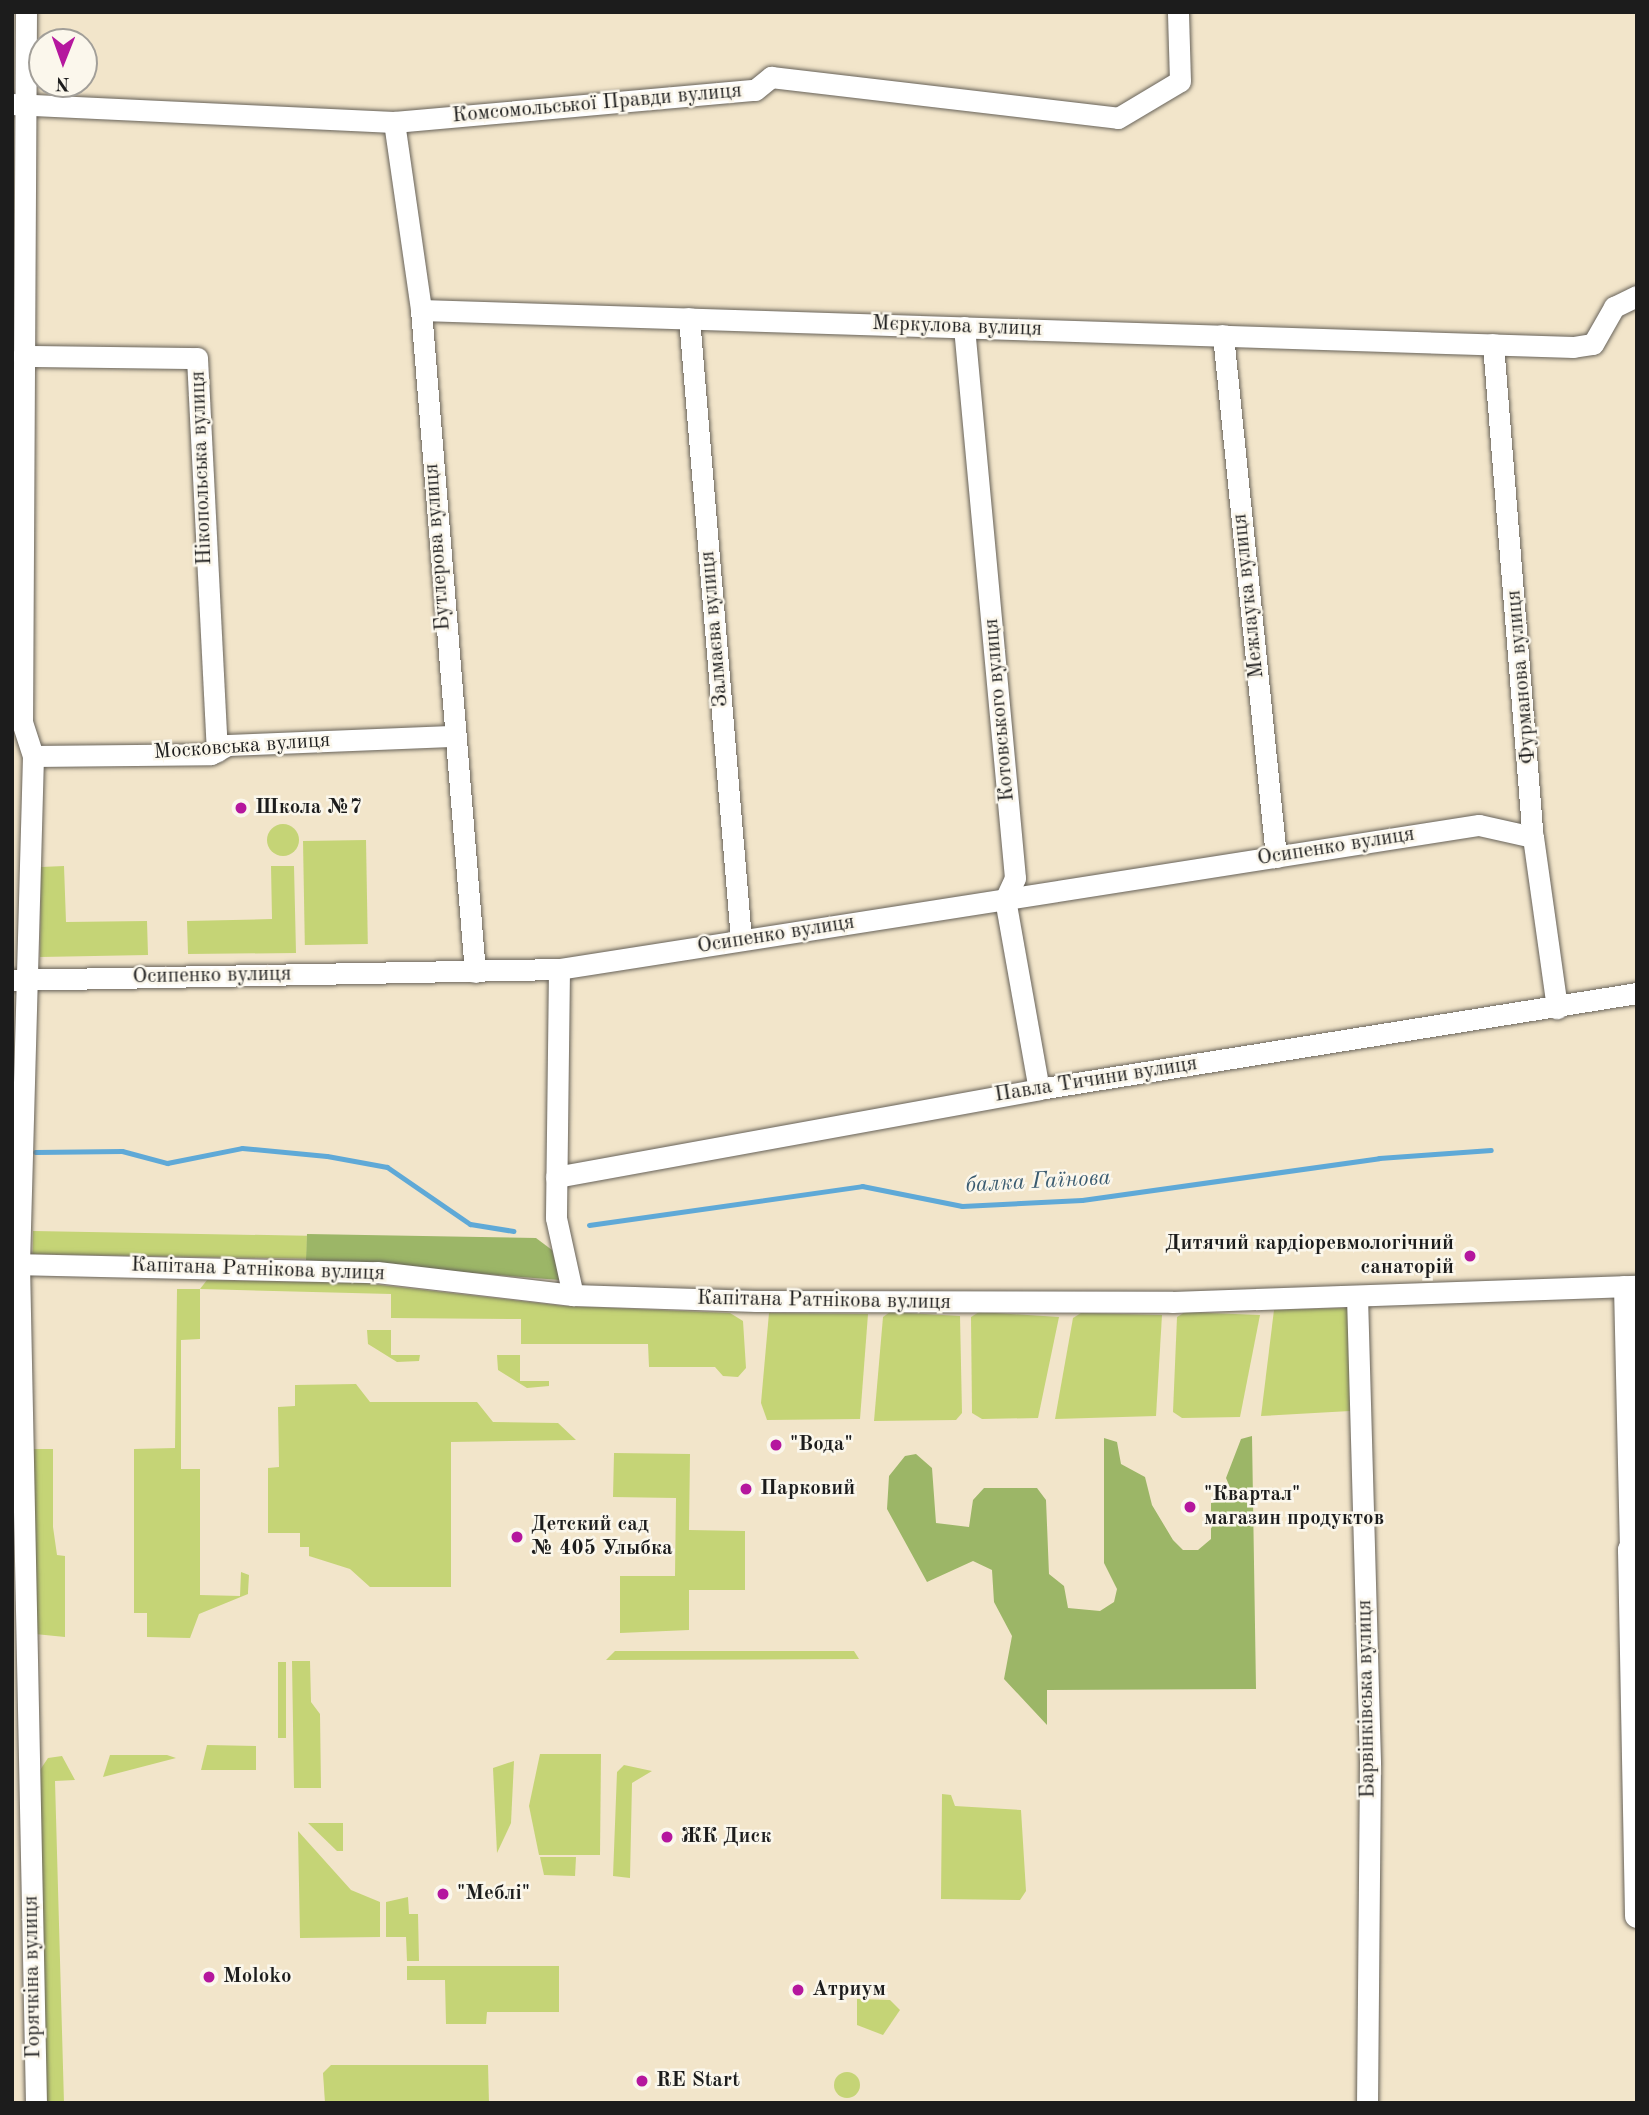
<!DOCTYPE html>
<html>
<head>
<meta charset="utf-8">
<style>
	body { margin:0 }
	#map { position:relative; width:1649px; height:2115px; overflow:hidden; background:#f2e5ca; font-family:"Old Standard TT",serif }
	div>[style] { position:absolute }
	.green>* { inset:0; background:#c5d476; transform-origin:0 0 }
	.round { border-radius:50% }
	.forest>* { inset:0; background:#9cb667 }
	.stream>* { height:5px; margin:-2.5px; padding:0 2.5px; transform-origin:2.5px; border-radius:2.5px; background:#5fa9d7 }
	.roads { filter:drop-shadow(0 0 2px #676259) drop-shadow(0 0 2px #676259) }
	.minor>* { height:21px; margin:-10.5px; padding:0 10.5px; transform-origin:10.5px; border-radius:10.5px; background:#fff }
	.tertiary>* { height:24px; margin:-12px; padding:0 12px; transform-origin:12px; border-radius:12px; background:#fff }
	.dots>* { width:19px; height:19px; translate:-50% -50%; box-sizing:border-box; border:4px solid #fbf7ec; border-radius:50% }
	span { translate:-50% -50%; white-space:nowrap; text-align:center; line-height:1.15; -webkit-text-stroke:5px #fbf7ec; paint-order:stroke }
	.street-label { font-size:21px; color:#1c1c1c }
	.poi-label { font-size:21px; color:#1c1c1c; font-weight:700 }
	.left { translate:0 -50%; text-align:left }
	.right { translate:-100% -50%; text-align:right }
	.water-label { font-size:23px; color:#3a5b70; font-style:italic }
	.frame { position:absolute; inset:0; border:14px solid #1c1c1c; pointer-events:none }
	.north { position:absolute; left:28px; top:28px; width:70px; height:70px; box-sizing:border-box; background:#fbf7ec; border:2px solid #a29f99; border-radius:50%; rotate:181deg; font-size:19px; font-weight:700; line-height:28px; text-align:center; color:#1c1c1c }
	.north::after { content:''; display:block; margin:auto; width:24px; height:32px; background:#b5179e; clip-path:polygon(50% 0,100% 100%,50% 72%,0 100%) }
</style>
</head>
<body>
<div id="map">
	<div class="green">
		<i class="round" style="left:267px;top:824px;width:32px;height:32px"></i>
		<i style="left:366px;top:840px;width:104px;height:63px;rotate:89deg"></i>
		<i style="clip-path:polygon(64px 866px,66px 922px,147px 921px,148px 955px,40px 957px,41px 867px)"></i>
		<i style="clip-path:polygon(271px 866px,294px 866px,296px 953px,188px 954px,187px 921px,272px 919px)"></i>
		<i style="left:33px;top:1231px;width:274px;height:23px;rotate:1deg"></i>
		<i style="clip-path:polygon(207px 1280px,363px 1283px,564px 1306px,730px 1313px,743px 1321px,746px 1368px,738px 1377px,723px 1376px,715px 1367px,649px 1367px,648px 1344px,521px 1344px,521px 1319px,391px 1318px,391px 1294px,200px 1289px,200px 1339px,181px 1340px,181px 1469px,200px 1469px,200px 1595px,240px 1596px,241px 1572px,249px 1575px,248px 1592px,248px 1594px,199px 1614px,190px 1638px,147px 1637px,147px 1613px,134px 1613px,134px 1449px,175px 1448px,177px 1289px,200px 1289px)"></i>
		<i style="clip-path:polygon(1348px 1308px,1350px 1411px,1261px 1416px,1274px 1310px)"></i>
		<i style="clip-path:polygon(890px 1312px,960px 1316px,962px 1413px,956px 1420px,874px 1421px,883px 1317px)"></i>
		<i style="clip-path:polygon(979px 1312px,1059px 1317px,1038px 1418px,982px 1419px,972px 1413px,971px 1317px)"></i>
		<i style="clip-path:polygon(1185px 1312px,1260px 1315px,1240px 1417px,1182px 1418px,1173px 1412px,1177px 1317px)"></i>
		<i style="clip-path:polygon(769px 1313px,868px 1314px,860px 1419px,767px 1420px,761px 1403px)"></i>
		<i style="clip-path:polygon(1081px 1313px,1162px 1315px,1156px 1416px,1055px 1419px,1073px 1318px)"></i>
		<i style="clip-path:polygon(367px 1330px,391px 1330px,391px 1355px,420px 1355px,419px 1361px,397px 1362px,368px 1344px)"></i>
		<i style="clip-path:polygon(497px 1355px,520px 1355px,520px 1381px,549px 1381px,549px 1386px,527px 1388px,498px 1370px)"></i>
		<i style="clip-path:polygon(356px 1384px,370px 1402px,477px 1402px,493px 1422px,558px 1423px,576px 1440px,451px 1442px,451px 1587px,370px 1587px,350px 1569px,309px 1556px,309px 1547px,300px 1547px,300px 1533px,268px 1533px,268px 1468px,279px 1467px,278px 1407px,295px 1406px,295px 1385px)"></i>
		<i style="clip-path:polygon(33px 1449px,53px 1449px,53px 1527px,57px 1555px,65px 1556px,65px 1637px,35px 1634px)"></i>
		<i style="clip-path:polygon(614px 1453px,690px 1454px,689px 1530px,745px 1531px,745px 1590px,689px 1590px,689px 1630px,620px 1633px,620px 1576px,675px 1576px,676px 1498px,613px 1497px)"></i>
		<i style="clip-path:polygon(615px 1651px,854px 1651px,859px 1659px,606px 1660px)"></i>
		<i style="clip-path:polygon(292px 1661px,310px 1661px,311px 1702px,320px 1714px,321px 1788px,294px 1788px)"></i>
		<i style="left:278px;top:1662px;width:8px;height:76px"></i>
		<i style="clip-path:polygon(207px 1745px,256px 1746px,256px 1770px,201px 1770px)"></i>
		<i style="clip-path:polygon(540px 1754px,601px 1754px,600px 1855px,539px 1855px,529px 1806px)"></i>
		<i style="clip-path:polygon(110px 1755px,167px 1755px,176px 1758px,103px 1777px)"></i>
		<i style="clip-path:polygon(62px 1756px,75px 1780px,55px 1781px,64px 2103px,46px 2103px,38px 1773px,48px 1758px)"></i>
		<i style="clip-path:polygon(514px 1761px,511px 1823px,497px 1853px,493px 1768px)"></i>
		<i style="clip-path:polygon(624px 1765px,652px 1771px,632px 1783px,630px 1878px,613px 1876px,617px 1772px)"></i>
		<i style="clip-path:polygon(942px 1794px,951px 1795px,955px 1806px,1021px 1810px,1026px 1891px,1020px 1900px,941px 1899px)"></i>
		<i style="clip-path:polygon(308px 1823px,343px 1823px,343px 1851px,337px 1851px)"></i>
		<i style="clip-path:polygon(298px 1831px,351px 1890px,380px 1902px,380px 1937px,300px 1938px)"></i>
		<i style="clip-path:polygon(540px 1857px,576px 1857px,575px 1876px,544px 1875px)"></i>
		<i style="clip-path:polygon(408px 1897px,409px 1914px,418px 1914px,419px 1961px,407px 1961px,406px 1937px,386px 1937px,386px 1902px)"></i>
		<i style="clip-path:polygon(407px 1966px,559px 1966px,559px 2012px,487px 2012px,486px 2024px,446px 2024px,445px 1980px,407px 1980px)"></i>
		<i style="clip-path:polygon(857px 1999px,890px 2000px,900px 2010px,883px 2035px,857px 2025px)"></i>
		<i style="clip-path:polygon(331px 2065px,488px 2065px,489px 2103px,325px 2103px,323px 2073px)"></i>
		<i class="round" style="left:834px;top:2072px;width:26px;height:26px"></i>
	</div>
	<div class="forest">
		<i style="clip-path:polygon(307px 1234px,536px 1238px,552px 1250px,560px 1280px,306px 1260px)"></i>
		<i style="clip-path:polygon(1252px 1436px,1256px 1689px,1047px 1690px,1047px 1725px,1004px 1679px,1012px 1636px,994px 1602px,992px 1570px,973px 1561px,927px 1582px,887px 1509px,889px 1476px,905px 1456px,916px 1454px,932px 1468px,936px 1523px,969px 1527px,973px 1500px,984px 1488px,1037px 1488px,1046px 1500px,1049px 1574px,1064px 1586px,1068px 1608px,1100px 1611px,1114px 1602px,1117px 1589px,1104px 1563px,1104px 1438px,1117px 1442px,1121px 1464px,1145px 1477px,1152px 1505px,1173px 1540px,1183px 1550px,1198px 1550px,1211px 1539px,1211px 1503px,1234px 1497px,1226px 1478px,1241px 1439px)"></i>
	</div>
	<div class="stream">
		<i style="left:35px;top:1152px;width:87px;rotate:-0.7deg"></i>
		<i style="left:122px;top:1151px;width:47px;rotate:14.9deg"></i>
		<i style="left:167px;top:1163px;width:76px;rotate:-11.3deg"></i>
		<i style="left:242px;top:1148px;width:85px;rotate:5.4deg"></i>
		<i style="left:327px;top:1156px;width:61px;rotate:10.4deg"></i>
		<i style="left:387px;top:1167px;width:101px;rotate:34.5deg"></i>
		<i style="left:470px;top:1224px;width:44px;rotate:9.2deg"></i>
		<i style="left:589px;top:1225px;width:276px;rotate:-8.1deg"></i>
		<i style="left:862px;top:1186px;width:102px;rotate:11.3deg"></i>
		<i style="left:962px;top:1206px;width:120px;rotate:-2.9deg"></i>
		<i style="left:1082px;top:1200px;width:300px;rotate:-8deg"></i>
		<i style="left:1379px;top:1158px;width:112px;rotate:-4.1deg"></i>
	</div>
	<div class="roads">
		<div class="minor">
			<i style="left:26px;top:12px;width:710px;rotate:90.32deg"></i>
			<i style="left:22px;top:722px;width:36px;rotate:72deg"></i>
			<i style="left:33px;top:756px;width:508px;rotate:91.58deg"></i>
			<i style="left:19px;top:1264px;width:839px;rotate:88.84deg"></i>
			<i style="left:12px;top:104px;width:382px;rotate:2.7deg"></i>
			<i style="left:394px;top:122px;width:362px;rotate:-5.1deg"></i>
			<i style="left:755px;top:90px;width:21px;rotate:-39deg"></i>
			<i style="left:771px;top:77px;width:349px;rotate:6.7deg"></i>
			<i style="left:1118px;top:118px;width:72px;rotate:-30.8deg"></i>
			<i style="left:1180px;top:81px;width:69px;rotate:-91.7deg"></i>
			<i style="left:394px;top:122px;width:190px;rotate:81.8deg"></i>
			<i style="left:421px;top:310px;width:664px;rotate:85.34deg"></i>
			<i style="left:421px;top:310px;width:1153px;rotate:1.84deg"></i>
			<i style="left:1573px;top:347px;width:20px;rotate:-9deg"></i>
			<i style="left:1593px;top:344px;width:43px;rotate:-60.4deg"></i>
			<i style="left:1614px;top:307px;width:25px;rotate:-26deg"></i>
			<i style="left:689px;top:318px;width:624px;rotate:85.22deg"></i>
			<i style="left:964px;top:327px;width:553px;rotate:84.71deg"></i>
			<i style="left:1015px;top:878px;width:23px;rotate:115deg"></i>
			<i style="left:1005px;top:899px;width:193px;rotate:79.9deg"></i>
			<i style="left:1223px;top:335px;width:525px;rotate:84.2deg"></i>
			<i style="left:1493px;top:344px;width:495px;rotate:85.4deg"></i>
			<i style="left:1533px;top:837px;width:173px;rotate:82deg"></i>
			<i style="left:23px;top:356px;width:174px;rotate:0.7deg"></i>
			<i style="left:197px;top:358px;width:394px;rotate:87.1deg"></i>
			<i style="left:33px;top:756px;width:178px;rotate:-0.6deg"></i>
			<i style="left:211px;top:754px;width:19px;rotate:-28deg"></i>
			<i style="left:228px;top:745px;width:223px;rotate:-2.3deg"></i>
			<i style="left:559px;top:969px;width:249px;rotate:90.7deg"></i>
			<i style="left:556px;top:1218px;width:79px;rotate:77.6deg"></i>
			<i style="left:12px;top:980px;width:547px;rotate:-1.15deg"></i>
			<i style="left:559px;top:969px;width:931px;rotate:-8.9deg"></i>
			<i style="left:1479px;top:825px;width:55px;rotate:12.5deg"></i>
			<i style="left:556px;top:1177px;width:491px;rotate:-10.3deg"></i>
			<i style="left:1039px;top:1089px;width:606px;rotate:-9.12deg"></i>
			<i style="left:12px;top:1264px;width:365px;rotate:1.3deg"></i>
			<i style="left:377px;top:1272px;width:197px;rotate:6.7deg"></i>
			<i style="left:573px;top:1295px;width:183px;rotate:1.9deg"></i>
			<i style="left:756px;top:1301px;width:416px;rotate:0.1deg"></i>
			<i style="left:1172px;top:1302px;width:465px;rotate:-2deg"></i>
			<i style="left:1624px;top:1286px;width:264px;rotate:88.7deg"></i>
			<i style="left:1357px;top:1296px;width:467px;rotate:88.4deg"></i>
			<i style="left:1370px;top:1763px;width:340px;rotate:90.5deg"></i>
		</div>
		<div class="tertiary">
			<i style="left:1637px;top:1550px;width:7px;rotate:180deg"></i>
			<i style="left:1630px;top:1550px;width:366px;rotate:88.9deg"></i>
		</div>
	</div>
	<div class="dots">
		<i style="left:241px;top:808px;background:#b5179e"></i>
		<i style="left:1470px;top:1256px;background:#b5179e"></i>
		<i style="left:776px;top:1445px;background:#b5179e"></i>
		<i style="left:746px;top:1489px;background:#b5179e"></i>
		<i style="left:1190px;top:1507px;background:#b5179e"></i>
		<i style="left:517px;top:1537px;background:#b5179e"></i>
		<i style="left:667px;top:1837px;background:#b5179e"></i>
		<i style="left:443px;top:1894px;background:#b5179e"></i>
		<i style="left:209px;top:1977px;background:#b5179e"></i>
		<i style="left:798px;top:1990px;background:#b5179e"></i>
		<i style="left:642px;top:2081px;background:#b5179e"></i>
	</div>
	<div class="street-label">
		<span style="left:597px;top:104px;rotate:-5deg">Комсомольської Правди вулиця</span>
		<span style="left:957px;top:327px;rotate:2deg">Мєркулова вулиця</span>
		<span style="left:202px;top:468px;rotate:-92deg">Нікопольська вулиця</span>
		<span style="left:438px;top:547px;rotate:-94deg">Бутлерова вулиця</span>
		<span style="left:1249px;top:596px;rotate:-96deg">Межлаука вулиця</span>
		<span style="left:715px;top:629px;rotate:-95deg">Залмаєва вулиця</span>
		<span style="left:1522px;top:677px;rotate:-95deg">Фурманова вулиця</span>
		<span style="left:1000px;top:710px;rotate:-95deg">Котовського вулиця</span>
		<span style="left:242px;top:747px;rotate:-4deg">Московська вулиця</span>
		<span style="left:1336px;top:847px;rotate:-9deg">Осипенко вулиця</span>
		<span style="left:776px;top:935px;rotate:-9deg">Осипенко вулиця</span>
		<span style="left:212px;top:976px;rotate:-1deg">Осипенко вулиця</span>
		<span style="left:1096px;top:1080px;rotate:-9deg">Павла Тичини вулиця</span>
		<span style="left:258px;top:1270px;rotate:2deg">Капітана Ратнікова вулиця</span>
		<span style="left:824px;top:1301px;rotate:1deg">Капітана Ратнікова вулиця</span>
		<span style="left:1367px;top:1699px;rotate:-91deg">Барвінківська вулиця</span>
		<span style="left:33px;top:1977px;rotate:-91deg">Горячкіна вулиця</span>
	</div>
	<div class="poi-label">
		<span class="left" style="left:255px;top:808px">Школа №7</span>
		<span class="right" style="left:1454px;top:1256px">Дитячий кардіоревмологічний<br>санаторій</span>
		<span class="left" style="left:790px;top:1445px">"Вода"</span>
		<span class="left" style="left:760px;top:1489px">Парковий</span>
		<span class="left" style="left:1204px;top:1507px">"Квартал"<br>магазин продуктов</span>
		<span class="left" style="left:531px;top:1537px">Детский сад<br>№ 405 Улыбка</span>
		<span class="left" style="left:681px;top:1837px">ЖК Диск</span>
		<span class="left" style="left:457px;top:1894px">"Меблі"</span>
		<span class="left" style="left:223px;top:1977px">Moloko</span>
		<span class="left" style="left:812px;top:1990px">Атриум</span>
		<span class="left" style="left:656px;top:2081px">RE Start</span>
	</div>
	<div class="water-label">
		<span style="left:1038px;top:1182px;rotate:-3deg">балка Гаїнова</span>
	</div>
	<div class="frame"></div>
	<div class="north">N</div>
</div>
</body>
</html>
